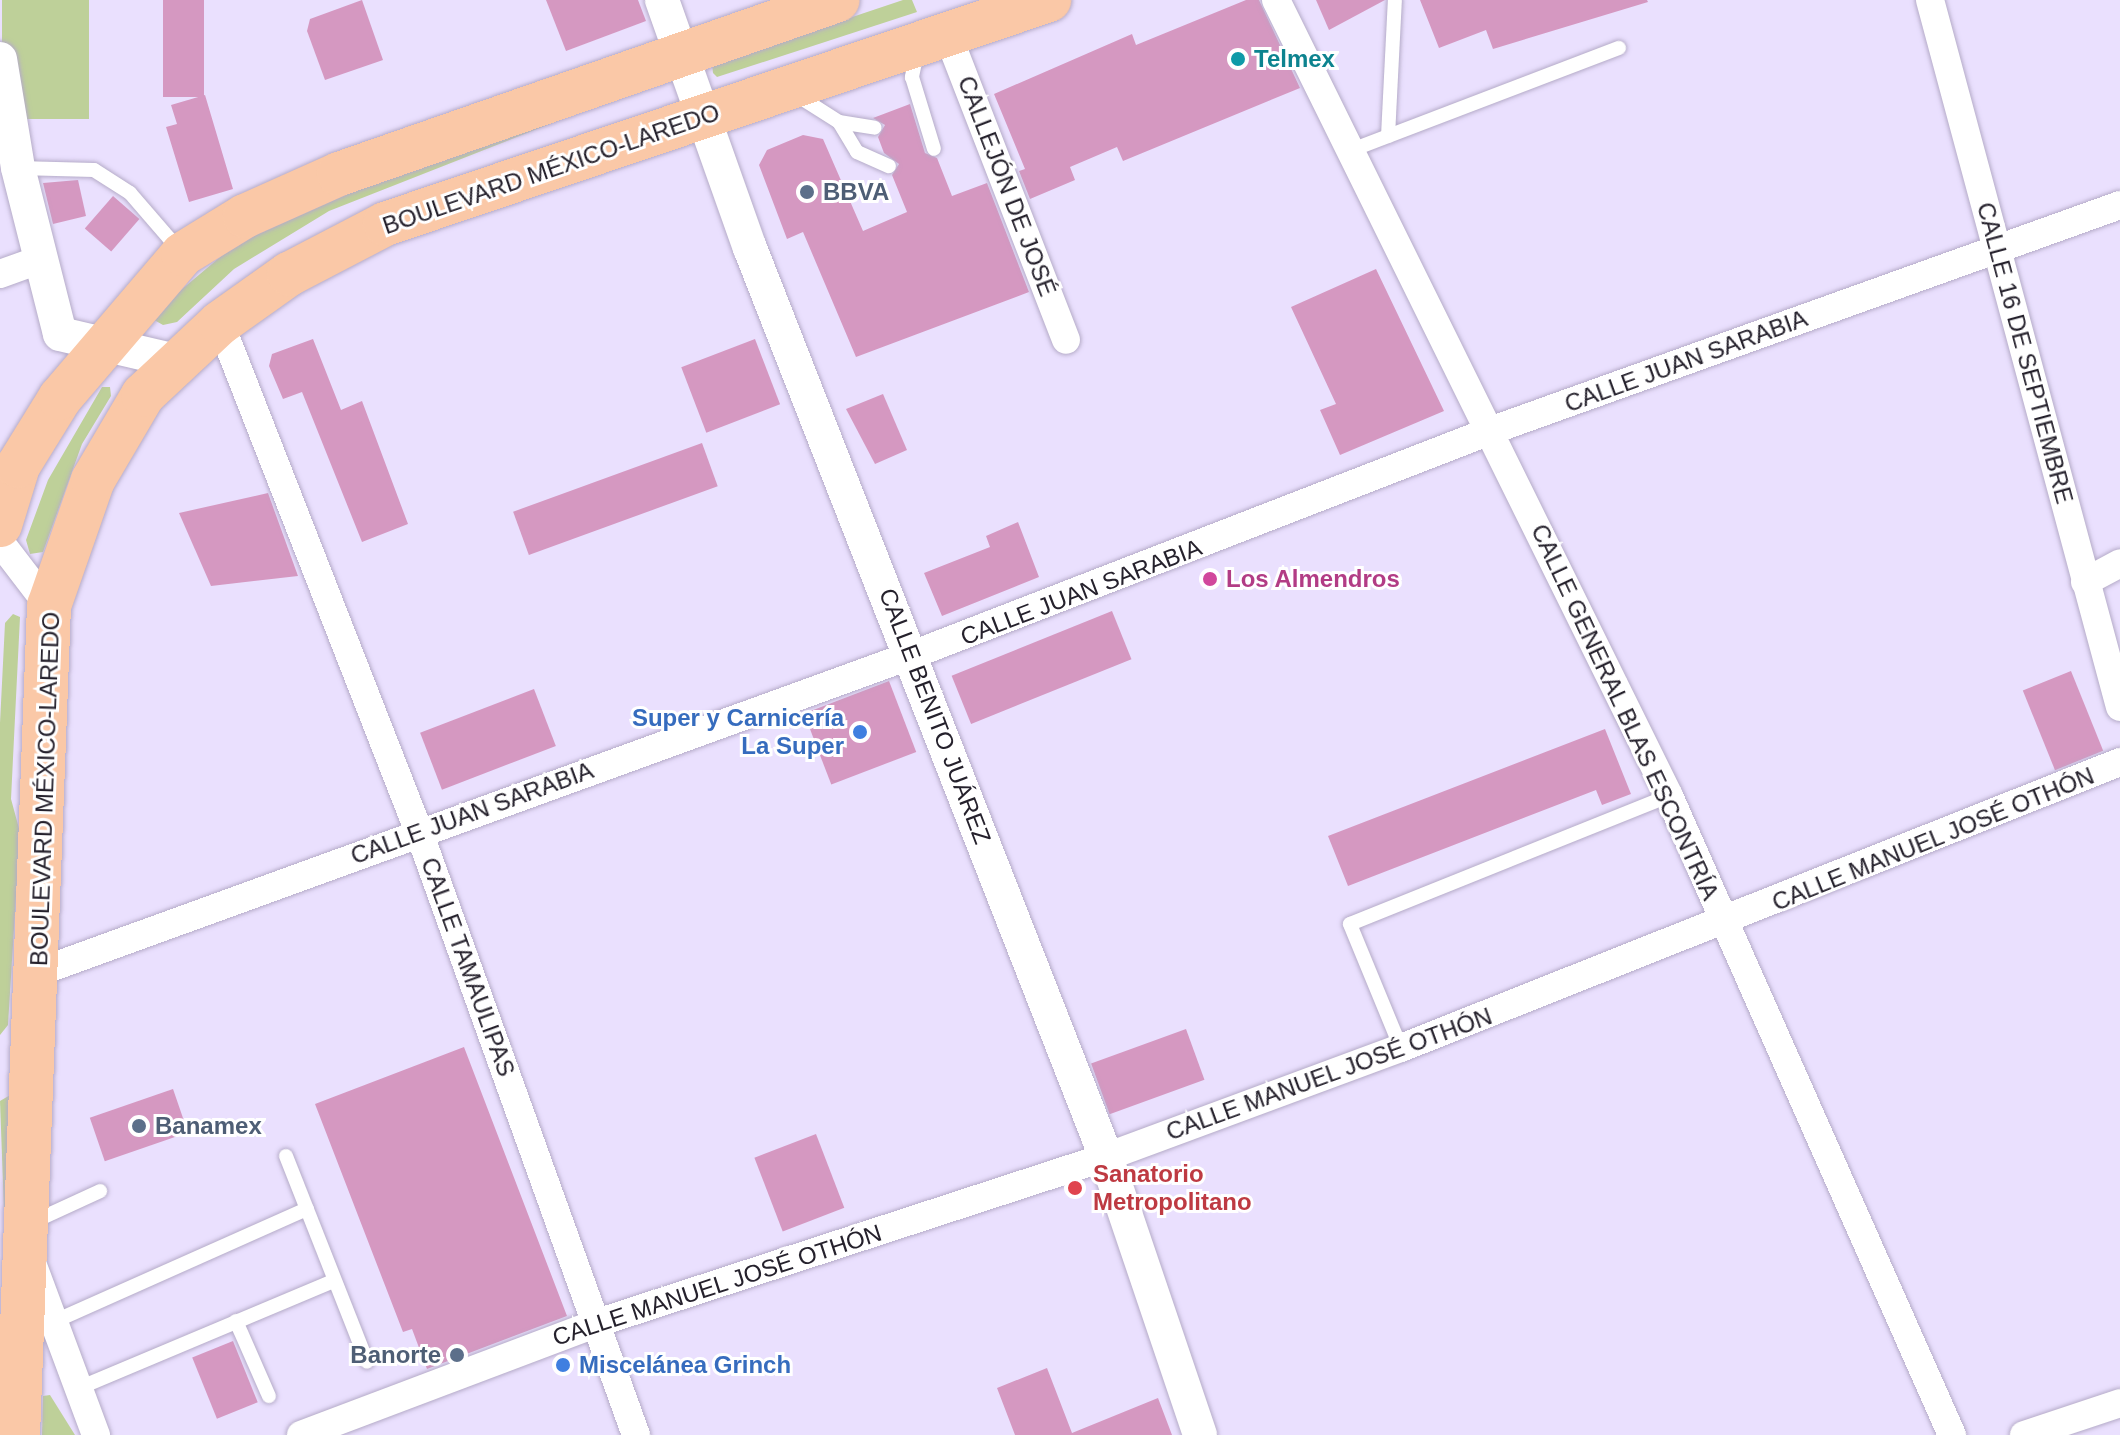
<!DOCTYPE html>
<html>
<head>
<meta charset="utf-8">
<style>
	body { margin:0 }
	#map { position:relative; width:2120px; height:1435px; overflow:hidden; background:#eae0fe; font-family:Arial,sans-serif }
	div>[style] { position:absolute }
	.green>* { inset:0; background:#bed099; transform-origin:0 0 }
	.building>* { inset:0; background:#d598c1; transform-origin:0 0 }
	.roads { filter:drop-shadow(0 0 2px #b5abc8) drop-shadow(0 0 2px #b5abc8) }
	.service>* { height:14px; margin:-7px; padding:0 7px; transform-origin:7px; border-radius:7px; background:#fff }
	.minor>* { height:28px; margin:-14px; padding:0 14px; transform-origin:14px; border-radius:14px; background:#fff }
	.tertiary>* { height:34px; margin:-17px; padding:0 17px; transform-origin:17px; border-radius:17px; background:#fff }
	.primary>* { height:44px; margin:-22px; padding:0 22px; transform-origin:22px; border-radius:22px; background:#fac8a7 }
	.dots>* { width:22px; height:22px; translate:-50% -50%; box-sizing:border-box; border:4px solid #fff; border-radius:50% }
	span { translate:-50% -50%; white-space:nowrap; text-align:center; line-height:1.15; -webkit-text-stroke:6px #fff; paint-order:stroke }
	.culture-label { font-size:24px; color:#0d838f; font-weight:700 }
	.left { translate:0 -50%; text-align:left }
	.street-label { font-size:24px; color:#25212c }
	.service-label { font-size:24px; color:#4e5e75; font-weight:700 }
	.right { translate:-100% -50%; text-align:right }
	.hotel-label { font-size:24px; color:#b23c85; font-weight:700 }
	.shop-label { font-size:24px; color:#366cbe; font-weight:700 }
	.health-label { font-size:24px; color:#be3a42; font-weight:700 }
</style>
</head>
<body>
<div id="map">
	<div class="green">
		<i style="left:2px;top:0;width:87px;height:119px"></i>
		<i style="clip-path:polygon(903px 0,912px 0,917px 12px,717px 77px,713px 73px,712px 64px)"></i>
		<i style="clip-path:polygon(649px 85px,329px 211px,234px 269px,177px 322px,163px 325px,149px 317px,232px 247px,321px 198px)"></i>
		<i style="clip-path:polygon(102px 387px,110px 387px,111px 396px,82px 444px,43px 552px,30px 554px,26px 540px,48px 480px)"></i>
		<i style="clip-path:polygon(13px 614px,20px 617px,11px 799px,20px 832px,8px 1025px,0 1035px,0 723px,5px 623px)"></i>
		<i style="clip-path:polygon(12px 1094px,5px 1238px,0 1101px)"></i>
		<i style="clip-path:polygon(50px 1395px,75px 1435px,42px 1435px,43px 1396px)"></i>
	</div>
	<div class="building">
		<i style="left:163px;top:0;width:41px;height:97px"></i>
		<i style="clip-path:polygon(362px 0,383px 60px,325px 80px,307px 31px,310px 19px)"></i>
		<i style="clip-path:polygon(546px 0,638px 0,646px 21px,566px 51px)"></i>
		<i style="clip-path:polygon(1246px 0,1259px 0,1300px 88px,1123px 161px,1117px 147px,1070px 167px,1075px 180px,1030px 199px,1019px 171px,1025px 169px,994px 94px,1132px 34px,1136px 45px)"></i>
		<i style="clip-path:polygon(1316px 0,1385px 0,1329px 30px)"></i>
		<i style="clip-path:polygon(1420px 0,1647px 0,1648px 2px,1493px 49px,1486px 30px,1439px 48px)"></i>
		<i style="clip-path:polygon(205px 95px,233px 189px,189px 202px,166px 127px,177px 124px,171px 105px)"></i>
		<i style="clip-path:polygon(910px 104px,925px 153px,937px 158px,952px 196px,987px 183px,1029px 292px,856px 357px,803px 232px,787px 239px,759px 165px,767px 150px,803px 135px,823px 139px,863px 231px,907px 212px,892px 175px,899px 164px,884px 153px,878px 137px,885px 125px,873px 118px)"></i>
		<i style="clip-path:polygon(78px 180px,86px 216px,53px 224px,43px 183px)"></i>
		<i style="left:113px;top:196px;width:35px;height:43px;rotate:41deg"></i>
		<i style="clip-path:polygon(1376px 269px,1444px 411px,1340px 455px,1320px 410px,1336px 404px,1291px 307px)"></i>
		<i style="clip-path:polygon(313px 339px,341px 410px,362px 401px,408px 524px,362px 542px,302px 392px,283px 399px,269px 366px,272px 354px)"></i>
		<i style="left:755px;top:339px;width:70px;height:79px;rotate:69deg"></i>
		<i style="clip-path:polygon(883px 394px,907px 450px,875px 464px,846px 409px)"></i>
		<i style="left:702px;top:443px;width:46px;height:201px;rotate:70deg"></i>
		<i style="clip-path:polygon(268px 493px,298px 576px,211px 586px,179px 513px)"></i>
		<i style="clip-path:polygon(1018px 522px,1039px 577px,942px 616px,924px 573px,990px 547px,986px 536px)"></i>
		<i style="left:1112px;top:611px;width:52px;height:173px;rotate:68deg"></i>
		<i style="left:2071px;top:671px;width:86px;height:52px;rotate:68deg"></i>
		<i style="left:889px;top:681px;width:76px;height:91px;rotate:69deg"></i>
		<i style="left:534px;top:689px;width:61px;height:122px;rotate:69deg"></i>
		<i style="clip-path:polygon(1605px 729px,1631px 794px,1602px 805px,1596px 790px,1348px 886px,1328px 836px)"></i>
		<i style="left:1186px;top:1029px;width:54px;height:101px;rotate:70deg"></i>
		<i style="clip-path:polygon(464px 1047px,567px 1316px,427px 1369px,412px 1329px,403px 1332px,315px 1104px)"></i>
		<i style="left:173px;top:1089px;width:46px;height:88px;rotate:71deg"></i>
		<i style="left:816px;top:1134px;width:79px;height:66px;rotate:69deg"></i>
		<i style="left:233px;top:1341px;width:66px;height:44px;rotate:68deg"></i>
		<i style="clip-path:polygon(1047px 1368px,1072px 1433px,1158px 1398px,1172px 1435px,1015px 1435px,997px 1388px)"></i>
	</div>
	<div class="roads">
		<div class="service">
			<i style="left:917px;top:53px;width:25px;rotate:102deg"></i>
			<i style="left:912px;top:77px;width:75px;rotate:73deg"></i>
			<i style="left:795px;top:94px;width:52px;rotate:32.5deg"></i>
			<i style="left:839px;top:122px;width:36px;rotate:9deg"></i>
			<i style="left:839px;top:122px;width:35px;rotate:59deg"></i>
			<i style="left:857px;top:152px;width:35px;rotate:24deg"></i>
			<i style="left:1388px;top:136px;width:136px;rotate:-87.1deg"></i>
			<i style="left:1349px;top:151px;width:289px;rotate:-20.9deg"></i>
			<i style="left:18px;top:168px;width:76px;rotate:1.5deg"></i>
			<i style="left:94px;top:170px;width:43px;rotate:32.6deg"></i>
			<i style="left:130px;top:193px;width:77px;rotate:49.2deg"></i>
			<i style="left:1401px;top:1048px;width:134px;rotate:-112.4deg"></i>
			<i style="left:1350px;top:924px;width:344px;rotate:-21.9deg"></i>
			<i style="left:286px;top:1156px;width:221px;rotate:68.5deg"></i>
			<i style="left:33px;top:1222px;width:74px;rotate:-24.8deg"></i>
			<i style="left:236px;top:1321px;width:82px;rotate:66.3deg"></i>
			<i style="left:53px;top:1322px;width:278px;rotate:-24deg"></i>
			<i style="left:79px;top:1388px;width:276px;rotate:-22.8deg"></i>
		</div>
		<div class="minor">
			<i style="left:1276px;top:0;width:888px;rotate:63.72deg"></i>
			<i style="left:1669px;top:796px;width:699px;rotate:66.11deg"></i>
			<i style="left:1930px;top:0;width:732px;rotate:74.96deg"></i>
			<i style="left:947px;top:33px;width:329px;rotate:68.8deg"></i>
			<i style="left:0;top:274px;width:41px;rotate:-19.7deg"></i>
			<i style="left:220px;top:323px;width:547px;rotate:68.65deg"></i>
			<i style="left:419px;top:832px;width:641px;rotate:70.21deg"></i>
			<i style="left:0;top:542px;width:81px;rotate:52.6deg"></i>
			<i style="left:2085px;top:582px;width:40px;rotate:-28deg"></i>
			<i style="left:39px;top:972px;width:929px;rotate:-19.96deg"></i>
			<i style="left:912px;top:655px;width:620px;rotate:-21.18deg"></i>
			<i style="left:1490px;top:431px;width:669px;rotate:-19.73deg"></i>
			<i style="left:32px;top:1263px;width:184px;rotate:69.6deg"></i>
			<i style="left:301px;top:1435px;width:316px;rotate:-20.7deg"></i>
			<i style="left:597px;top:1323px;width:535px;rotate:-18.06deg"></i>
			<i style="left:1106px;top:1157px;width:314px;rotate:-20.3deg"></i>
			<i style="left:1401px;top:1048px;width:774px;rotate:-21.69deg"></i>
			<i style="left:2024px;top:1435px;width:101px;rotate:-18.4deg"></i>
		</div>
		<div class="tertiary">
			<i style="left:662px;top:0;width:263px;rotate:70.5deg"></i>
			<i style="left:750px;top:248px;width:976px;rotate:68.61deg"></i>
			<i style="left:1106px;top:1157px;width:293px;rotate:71.3deg"></i>
			<i style="left:0;top:59px;width:110px;rotate:80.6deg"></i>
			<i style="left:18px;top:168px;width:171px;rotate:75.8deg"></i>
			<i style="left:60px;top:334px;width:119px;rotate:13.1deg"></i>
		</div>
		<div class="primary">
			<i style="left:0;top:525px;width:62px;rotate:-73deg"></i>
			<i style="left:18px;top:466px;width:80px;rotate:-58.3deg"></i>
			<i style="left:60px;top:398px;width:189px;rotate:-49.5deg"></i>
			<i style="left:183px;top:254px;width:73px;rotate:-31.5deg"></i>
			<i style="left:245px;top:216px;width:103px;rotate:-24.1deg"></i>
			<i style="left:339px;top:174px;width:528px;rotate:-19.22deg"></i>
			<i style="left:18px;top:1435px;width:830px;rotate:-87.86deg"></i>
			<i style="left:49px;top:606px;width:133px;rotate:-70.8deg"></i>
			<i style="left:93px;top:480px;width:99px;rotate:-59.5deg"></i>
			<i style="left:143px;top:395px;width:105px;rotate:-43.1deg"></i>
			<i style="left:220px;top:323px;width:85px;rotate:-35.4deg"></i>
			<i style="left:289px;top:274px;width:108px;rotate:-27.5deg"></i>
			<i style="left:385px;top:224px;width:701px;rotate:-18.64deg"></i>
		</div>
	</div>
	<div class="dots">
		<i style="left:1238px;top:59px;background:#0f9aa8"></i>
		<i style="left:807px;top:192px;background:#5c6f8a"></i>
		<i style="left:1210px;top:579px;background:#d1479c"></i>
		<i style="left:860px;top:732px;background:#3f7fe0"></i>
		<i style="left:139px;top:1126px;background:#5c6f8a"></i>
		<i style="left:1075px;top:1188px;background:#e0444e"></i>
		<i style="left:457px;top:1355px;background:#5c6f8a"></i>
		<i style="left:563px;top:1365px;background:#3f7fe0"></i>
	</div>
	<div class="culture-label">
		<span class="left" style="left:1254px;top:59px">Telmex</span>
	</div>
	<div class="street-label">
		<span style="left:551px;top:169px;rotate:-19deg">BOULEVARD MÉXICO-LAREDO</span>
		<span style="left:1007px;top:186px;rotate:69deg">CALLEJÓN DE JOSÉ</span>
		<span style="left:2025px;top:353px;rotate:75deg">CALLE 16 DE SEPTIEMBRE</span>
		<span style="left:1686px;top:361px;rotate:-20deg">CALLE JUAN SARABIA</span>
		<span style="left:1081px;top:592px;rotate:-21deg">CALLE JUAN SARABIA</span>
		<span style="left:1625px;top:712px;rotate:65deg">CALLE GENERAL BLAS ESCONTRÍA</span>
		<span style="left:935px;top:716px;rotate:69deg">CALLE BENITO JUÁREZ</span>
		<span style="left:45px;top:789px;rotate:-88deg">BOULEVARD MÉXICO-LAREDO</span>
		<span style="left:472px;top:813px;rotate:-20deg">CALLE JUAN SARABIA</span>
		<span style="left:1933px;top:839px;rotate:-22deg">CALLE MANUEL JOSÉ OTHÓN</span>
		<span style="left:468px;top:967px;rotate:70deg">CALLE TAMAULIPAS</span>
		<span style="left:1329px;top:1074px;rotate:-20deg">CALLE MANUEL JOSÉ OTHÓN</span>
		<span style="left:717px;top:1285px;rotate:-18deg">CALLE MANUEL JOSÉ OTHÓN</span>
	</div>
	<div class="service-label">
		<span class="left" style="left:823px;top:192px">BBVA</span>
		<span class="left" style="left:155px;top:1126px">Banamex</span>
		<span class="right" style="left:441px;top:1355px">Banorte</span>
	</div>
	<div class="hotel-label">
		<span class="left" style="left:1226px;top:579px">Los Almendros</span>
	</div>
	<div class="shop-label">
		<span class="right" style="left:844px;top:732px">Super y Carnicería<br>La Super</span>
		<span class="left" style="left:579px;top:1365px">Miscelánea Grinch</span>
	</div>
	<div class="health-label">
		<span class="left" style="left:1093px;top:1188px">Sanatorio<br>Metropolitano</span>
	</div>
</div>
</body>
</html>
